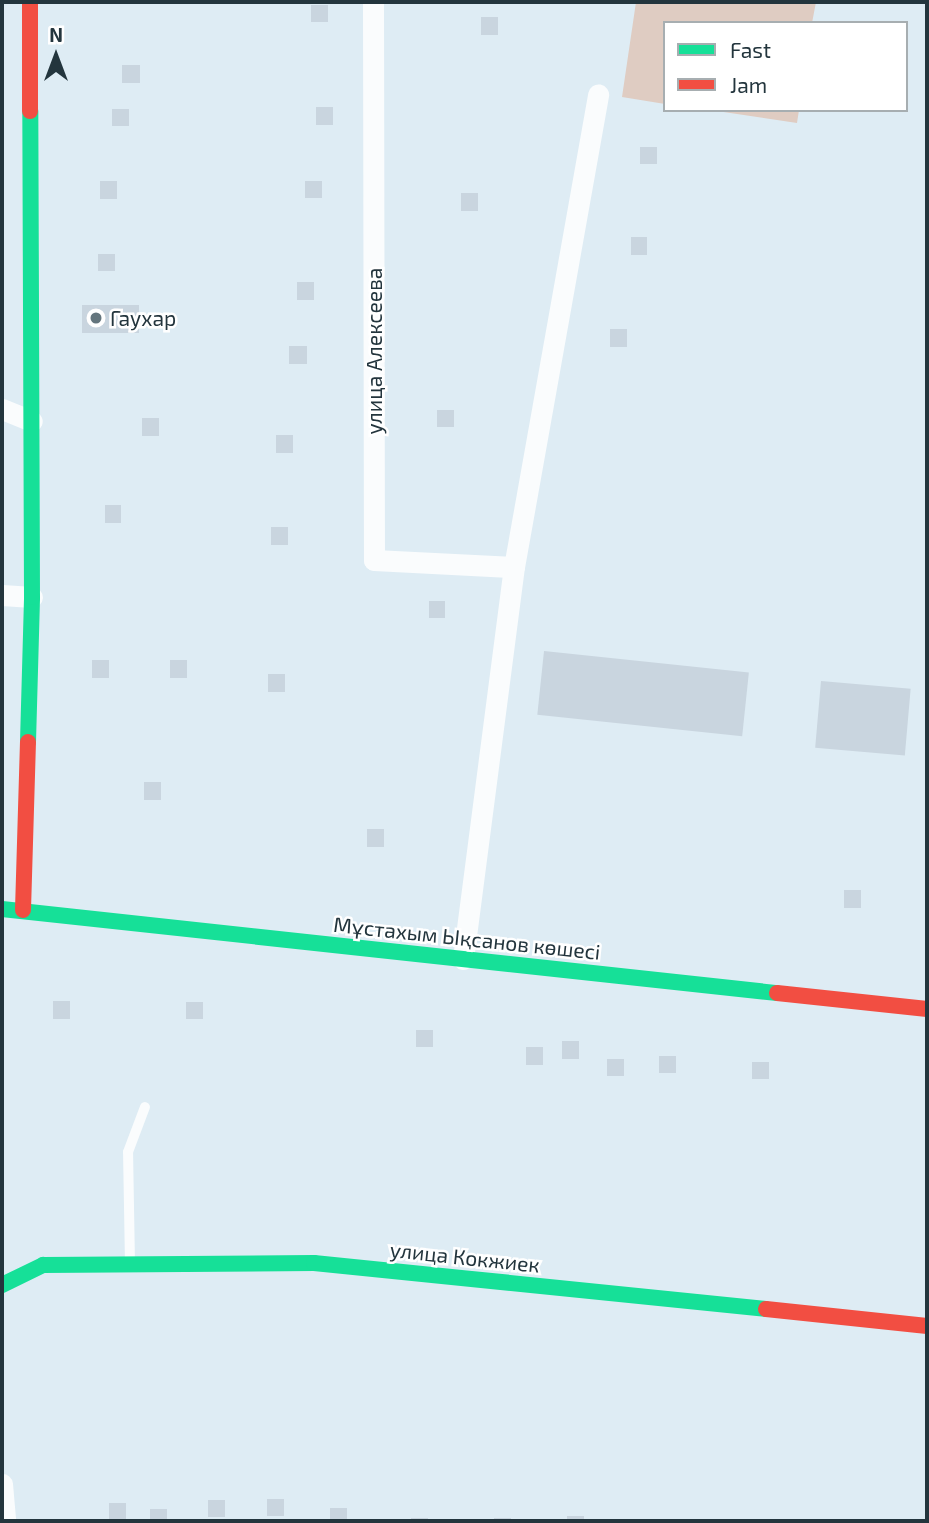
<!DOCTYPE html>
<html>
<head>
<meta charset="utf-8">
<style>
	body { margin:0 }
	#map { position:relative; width:929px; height:1523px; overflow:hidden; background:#deecf4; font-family:"Exo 2",sans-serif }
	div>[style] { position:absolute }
	.green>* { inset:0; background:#dfccc2 }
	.building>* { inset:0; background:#c9d5df; transform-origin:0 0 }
	.lane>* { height:10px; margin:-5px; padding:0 5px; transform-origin:5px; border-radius:5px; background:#fafcfd }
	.street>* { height:21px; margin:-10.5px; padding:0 10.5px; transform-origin:10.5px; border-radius:10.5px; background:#fafcfd }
	.fast>* { height:16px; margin:-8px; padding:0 8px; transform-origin:8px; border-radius:8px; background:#16e098 }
	.jam>* { height:16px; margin:-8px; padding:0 8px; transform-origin:8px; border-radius:8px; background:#f24e42 }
	.dots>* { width:19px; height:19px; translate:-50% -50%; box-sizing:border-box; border:4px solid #fff; border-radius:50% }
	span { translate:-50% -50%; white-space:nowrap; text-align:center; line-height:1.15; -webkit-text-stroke:5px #fff; paint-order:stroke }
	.poi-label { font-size:21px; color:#23353d }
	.left { translate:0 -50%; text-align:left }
	.street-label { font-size:21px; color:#23353d }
	.frame { position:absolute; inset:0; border:4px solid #23353d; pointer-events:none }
	.legend { position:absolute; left:663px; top:21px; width:245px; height:91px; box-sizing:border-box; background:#fff; border:2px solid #a7aeb1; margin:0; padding:9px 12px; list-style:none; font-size:21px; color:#23353d }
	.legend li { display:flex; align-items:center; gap:14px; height:35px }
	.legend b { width:35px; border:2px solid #a7aeb1 }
	.north { position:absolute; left:21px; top:21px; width:70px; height:70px; -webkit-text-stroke:5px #fff; paint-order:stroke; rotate:0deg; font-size:19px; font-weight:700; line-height:28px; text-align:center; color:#23353d }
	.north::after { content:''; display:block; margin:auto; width:24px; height:32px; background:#23353d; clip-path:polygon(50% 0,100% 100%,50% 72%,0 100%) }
</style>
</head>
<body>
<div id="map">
	<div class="green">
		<div style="clip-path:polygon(636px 2px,816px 2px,812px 23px,665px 23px,665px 104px,622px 97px)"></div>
		<div style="clip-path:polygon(710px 110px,799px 110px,797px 123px)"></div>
	</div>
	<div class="building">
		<div style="left:311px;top:5px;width:17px;height:17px"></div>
		<div style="left:481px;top:17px;width:17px;height:18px"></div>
		<div style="left:122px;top:65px;width:18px;height:18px"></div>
		<div style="left:316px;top:107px;width:17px;height:18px"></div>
		<div style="left:112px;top:109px;width:17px;height:17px"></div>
		<div style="left:640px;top:147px;width:17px;height:17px"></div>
		<div style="left:100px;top:181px;width:17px;height:18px"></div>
		<div style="left:305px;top:181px;width:17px;height:17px"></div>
		<div style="left:461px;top:193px;width:17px;height:18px"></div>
		<div style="left:631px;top:237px;width:16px;height:18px"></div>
		<div style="left:98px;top:254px;width:17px;height:17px"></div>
		<div style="left:297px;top:282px;width:17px;height:18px"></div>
		<div style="left:82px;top:305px;width:57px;height:28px"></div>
		<div style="left:610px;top:329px;width:17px;height:18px"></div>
		<div style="left:289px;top:346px;width:18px;height:18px"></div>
		<div style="left:437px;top:410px;width:17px;height:17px"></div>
		<div style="left:142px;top:418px;width:17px;height:18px"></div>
		<div style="left:276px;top:435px;width:17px;height:18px"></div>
		<div style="left:105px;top:505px;width:16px;height:18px"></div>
		<div style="left:271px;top:527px;width:17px;height:18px"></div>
		<div style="left:429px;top:601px;width:16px;height:17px"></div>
		<div style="left:544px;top:651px;width:206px;height:64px;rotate:6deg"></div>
		<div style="left:92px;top:660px;width:17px;height:18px"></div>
		<div style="left:170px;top:660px;width:17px;height:18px"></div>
		<div style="left:268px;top:674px;width:17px;height:18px"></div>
		<div style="left:821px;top:681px;width:90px;height:67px;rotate:5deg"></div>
		<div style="left:144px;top:782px;width:17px;height:18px"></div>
		<div style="left:367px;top:829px;width:17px;height:18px"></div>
		<div style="left:844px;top:890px;width:17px;height:18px"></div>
		<div style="left:53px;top:1001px;width:17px;height:18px"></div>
		<div style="left:186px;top:1002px;width:17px;height:17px"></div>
		<div style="left:416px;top:1030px;width:17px;height:17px"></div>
		<div style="left:562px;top:1041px;width:17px;height:18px"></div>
		<div style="left:526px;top:1047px;width:17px;height:18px"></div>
		<div style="left:659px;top:1056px;width:17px;height:17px"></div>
		<div style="left:607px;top:1059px;width:17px;height:17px"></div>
		<div style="left:752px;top:1062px;width:17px;height:17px"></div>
		<div style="left:267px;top:1499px;width:17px;height:17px"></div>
		<div style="left:208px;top:1500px;width:17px;height:17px"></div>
		<div style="left:109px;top:1503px;width:17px;height:18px"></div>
		<div style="left:330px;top:1508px;width:17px;height:13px"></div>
		<div style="left:150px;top:1509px;width:17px;height:12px"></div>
		<div style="left:567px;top:1516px;width:17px;height:5px"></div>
		<div style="left:411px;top:1518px;width:17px;height:3px"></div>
		<div style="left:494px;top:1518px;width:17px;height:3px"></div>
	</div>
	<div class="lane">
		<div style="left:130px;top:1264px;width:112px;rotate:-91deg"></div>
		<div style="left:128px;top:1152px;width:48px;rotate:-69.3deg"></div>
	</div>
	<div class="street">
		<div style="left:373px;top:2px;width:558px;rotate:89.9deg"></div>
		<div style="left:374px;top:560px;width:140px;rotate:2.9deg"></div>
		<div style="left:2px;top:409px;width:32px;rotate:22deg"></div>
		<div style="left:2px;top:595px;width:30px;rotate:4deg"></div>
		<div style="left:463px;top:959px;width:395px;rotate:-82.6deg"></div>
		<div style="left:514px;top:567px;width:480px;rotate:-79.9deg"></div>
		<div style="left:2px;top:1484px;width:37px;rotate:85deg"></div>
	</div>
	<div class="fast">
		<div style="left:28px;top:742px;width:145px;rotate:-88.4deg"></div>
		<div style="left:32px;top:597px;width:486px;rotate:-90.2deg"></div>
		<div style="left:2px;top:909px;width:780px;rotate:6.19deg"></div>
		<div style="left:2px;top:1285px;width:46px;rotate:-26deg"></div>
		<div style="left:43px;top:1265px;width:271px;rotate:-0.4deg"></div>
		<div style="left:314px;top:1263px;width:454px;rotate:5.8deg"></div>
	</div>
	<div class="jam">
		<div style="left:30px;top:2px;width:109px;rotate:90deg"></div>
		<div style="left:23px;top:910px;width:168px;rotate:-88.3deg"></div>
		<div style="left:777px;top:993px;width:151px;rotate:6.1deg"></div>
		<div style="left:766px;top:1309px;width:162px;rotate:6deg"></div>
	</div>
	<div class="dots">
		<div style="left:96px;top:318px;background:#64757d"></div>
	</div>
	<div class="poi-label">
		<span class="left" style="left:110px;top:318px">Гаухар</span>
	</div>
	<div class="street-label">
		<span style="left:374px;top:351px;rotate:-90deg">улица Алексеева</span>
		<span style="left:467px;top:938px;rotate:6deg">Мұстахым Ықсанов көшесі</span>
		<span style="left:465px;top:1257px;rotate:6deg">улица Кокжиек</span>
	</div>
	<div class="frame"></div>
	<ul class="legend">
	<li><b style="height:9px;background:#16e098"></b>Fast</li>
	<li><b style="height:9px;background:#f24e42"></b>Jam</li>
	</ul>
	<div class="north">N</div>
</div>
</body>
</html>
